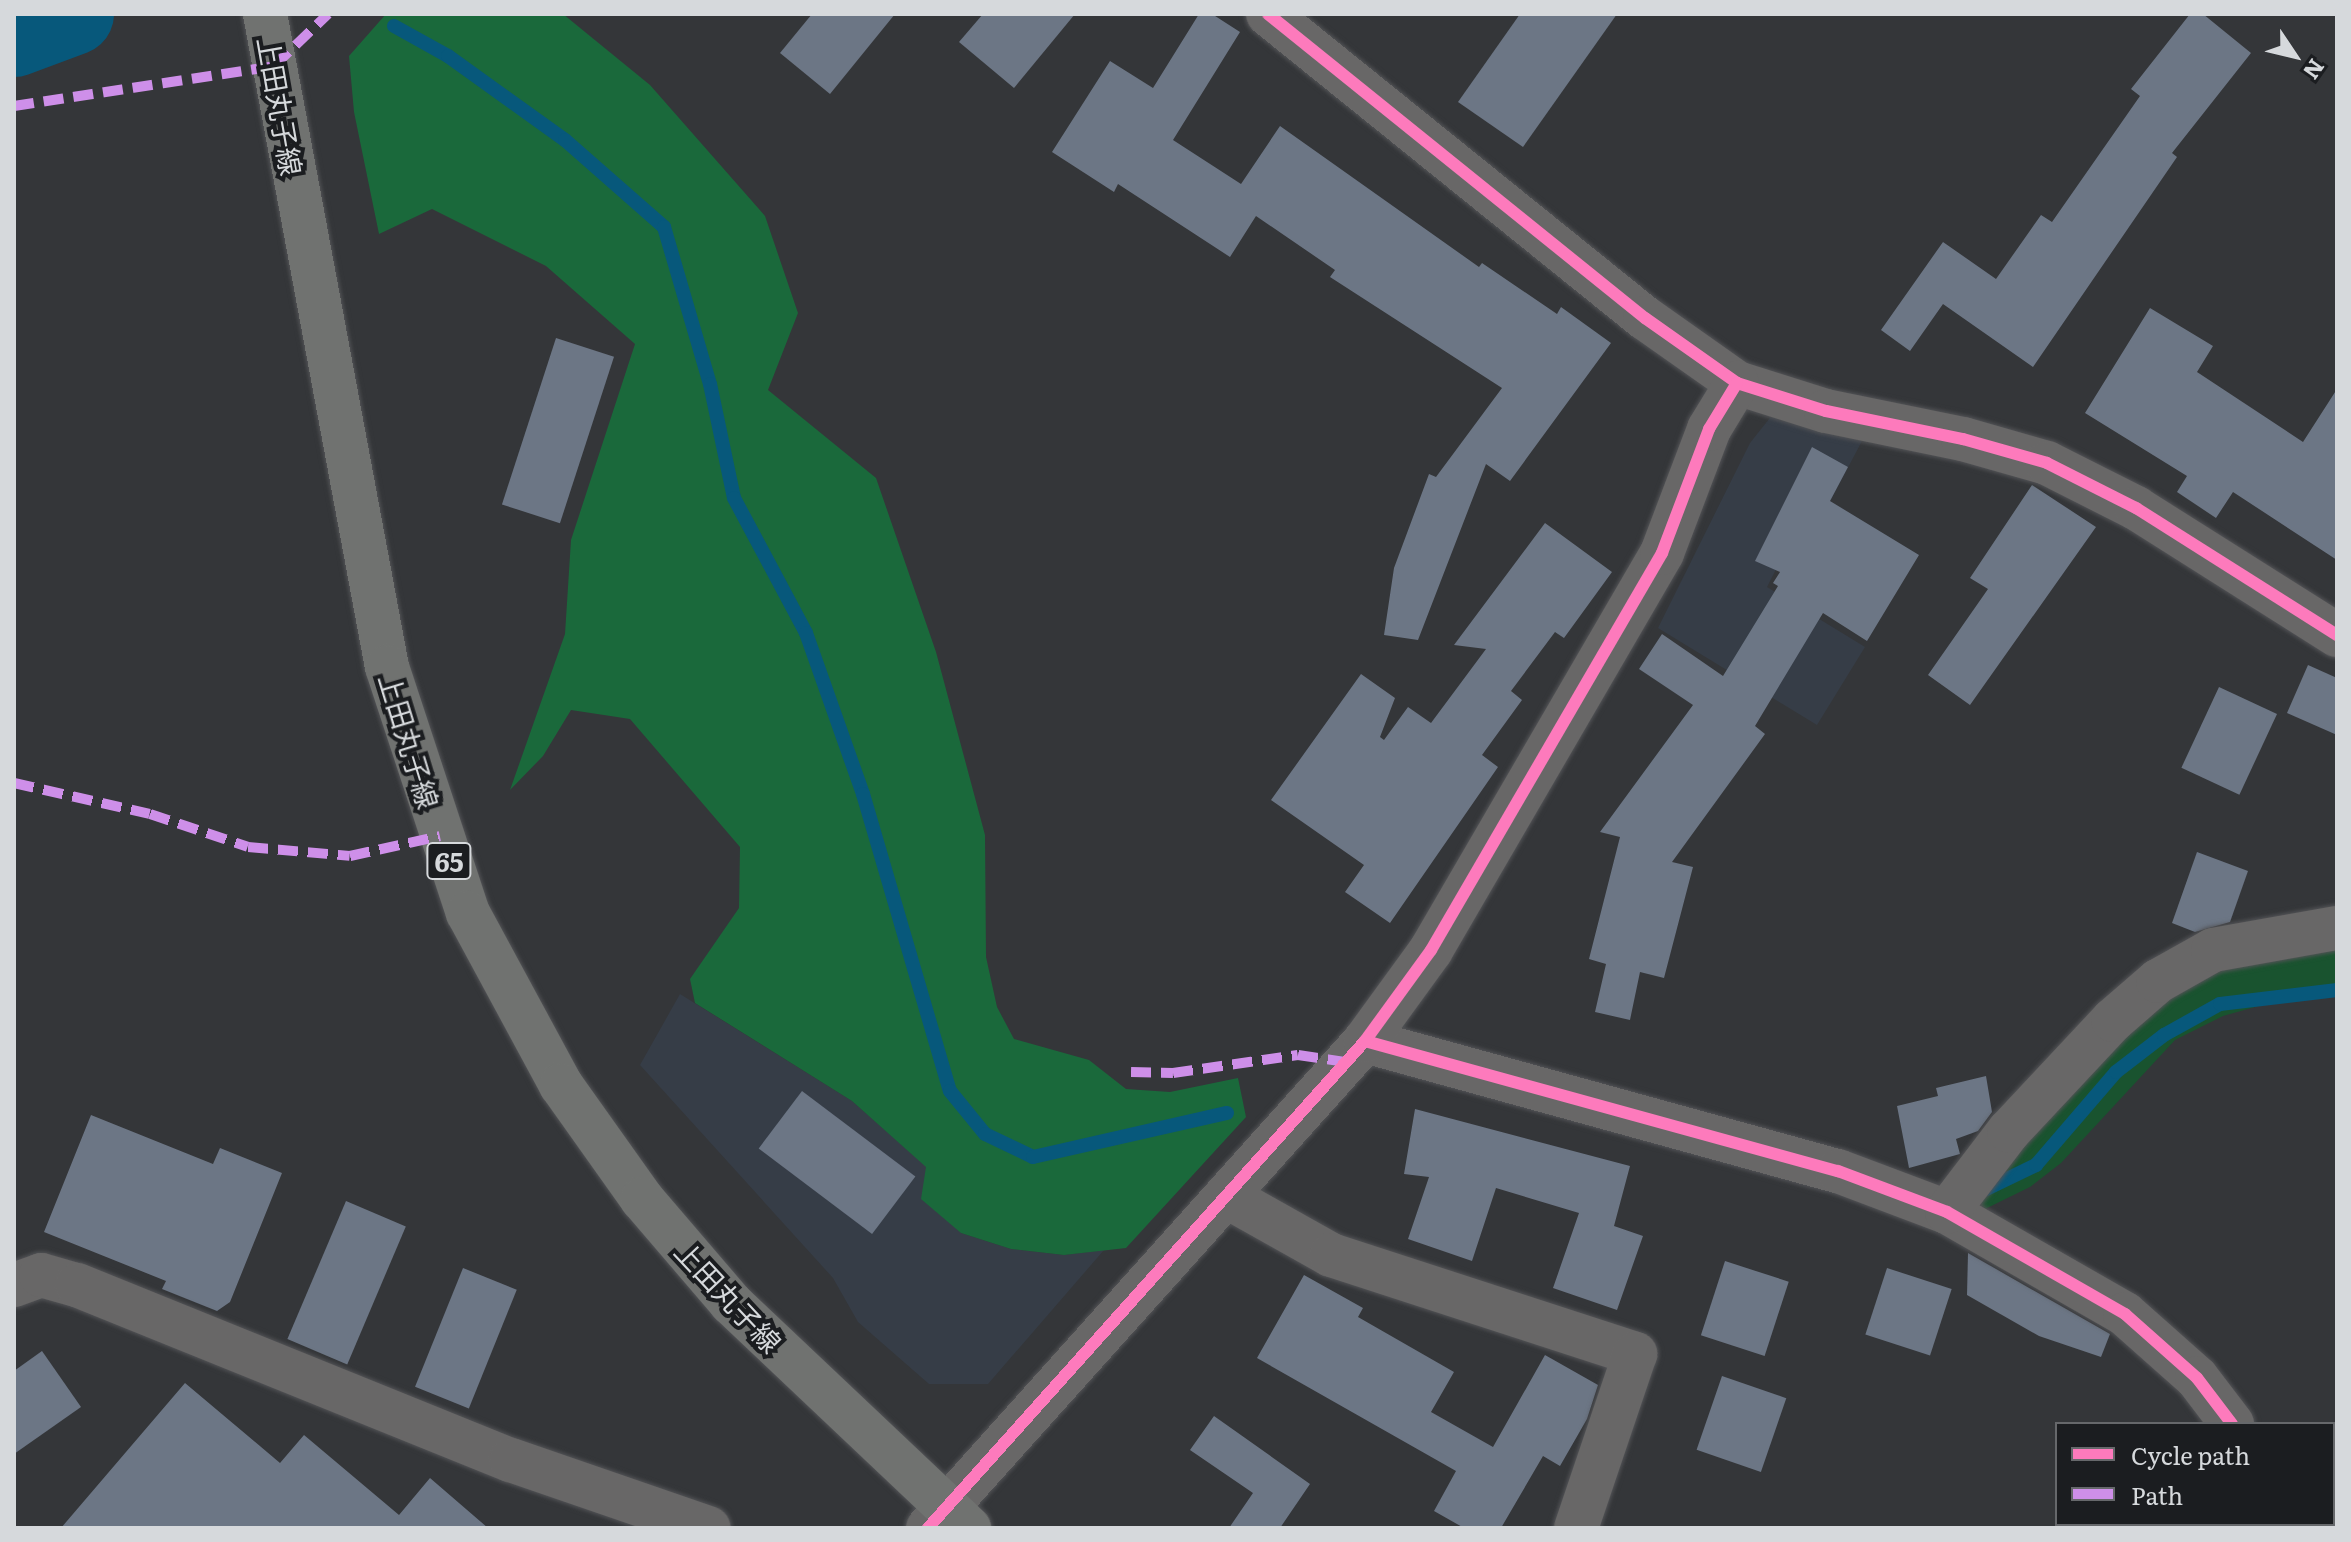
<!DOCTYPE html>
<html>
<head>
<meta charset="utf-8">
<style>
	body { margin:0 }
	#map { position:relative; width:2351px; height:1542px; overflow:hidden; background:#343639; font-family:Literata,"Noto Sans JP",serif }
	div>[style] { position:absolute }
	.built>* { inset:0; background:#363d47 }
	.green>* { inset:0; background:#19532f }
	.forest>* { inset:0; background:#1a693b }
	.stream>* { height:14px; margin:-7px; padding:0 7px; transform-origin:7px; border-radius:7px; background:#07587b }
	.river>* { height:82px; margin:-41px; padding:0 41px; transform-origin:41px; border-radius:41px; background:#07587b }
	.building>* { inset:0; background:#6c7685; transform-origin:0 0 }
	.roads { filter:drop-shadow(0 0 2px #525356) drop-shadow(0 0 2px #525356) }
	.minor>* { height:44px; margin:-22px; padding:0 22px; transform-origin:22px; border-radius:22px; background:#686767 }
	.major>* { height:44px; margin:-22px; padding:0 22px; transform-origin:22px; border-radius:22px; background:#707270 }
	.quiet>* { height:10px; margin-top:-5px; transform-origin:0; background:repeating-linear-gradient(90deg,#ce8fe9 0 20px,transparent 0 30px) }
	.cycleway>* { height:12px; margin:-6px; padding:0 6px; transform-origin:6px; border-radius:6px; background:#fd7abc }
	span { translate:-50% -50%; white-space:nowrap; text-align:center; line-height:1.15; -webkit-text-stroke:8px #1b1d20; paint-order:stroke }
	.shield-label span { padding:2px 6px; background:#1b1d20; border:2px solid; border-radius:6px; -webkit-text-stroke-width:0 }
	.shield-label { font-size:26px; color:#d6d9dc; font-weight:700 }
	.street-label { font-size:28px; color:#d6d9dc }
	.frame { position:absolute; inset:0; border:16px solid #d6d9dc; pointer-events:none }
	.legend { position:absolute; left:2055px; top:1422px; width:280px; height:104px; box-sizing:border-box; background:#1b1d20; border:2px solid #66686b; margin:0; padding:10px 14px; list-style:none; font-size:24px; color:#d6d9dc }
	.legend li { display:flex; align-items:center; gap:16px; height:40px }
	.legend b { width:40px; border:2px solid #66686b }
	.north { position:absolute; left:2255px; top:16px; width:80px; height:80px; -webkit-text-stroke:6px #1b1d20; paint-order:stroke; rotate:125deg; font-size:22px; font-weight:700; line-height:32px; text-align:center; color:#d6d9dc }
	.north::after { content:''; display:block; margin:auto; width:28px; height:36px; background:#d6d9dc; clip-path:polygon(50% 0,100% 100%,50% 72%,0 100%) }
</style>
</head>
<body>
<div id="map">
	<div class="built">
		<div style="clip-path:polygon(1773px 414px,1862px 441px,1816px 528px,1801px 520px,1767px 587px,1865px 647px,1817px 725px,1658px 628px,1750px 443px)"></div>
		<div style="clip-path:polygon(680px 994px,852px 1101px,927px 1167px,961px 1233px,1011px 1249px,1064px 1255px,1104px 1250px,988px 1384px,929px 1384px,858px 1322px,833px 1278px,640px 1065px)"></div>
	</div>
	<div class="green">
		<div style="clip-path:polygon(2337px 944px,2337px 995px,2287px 998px,2223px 1016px,2175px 1040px,2061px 1163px,2030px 1187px,1983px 1210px,1970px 1201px,2015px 1139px,2201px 969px)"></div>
	</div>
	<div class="forest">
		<div style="clip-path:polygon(386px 14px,563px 14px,650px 85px,765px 216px,798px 313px,768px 390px,876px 478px,936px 652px,985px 835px,986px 957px,997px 1007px,1014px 1039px,1089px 1060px,1126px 1089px,1170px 1092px,1238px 1078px,1246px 1117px,1126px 1248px,1064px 1255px,1011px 1249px,961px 1233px,921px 1199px,926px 1167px,852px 1101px,695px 1003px,690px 979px,739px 908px,740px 847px,630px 719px,571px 710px,543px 756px,510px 790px,565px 634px,571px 540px,635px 344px,546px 266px,432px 209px,379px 234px,354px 112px,349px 56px)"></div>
	</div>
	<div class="stream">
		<div style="left:394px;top:26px;width:62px;rotate:29.1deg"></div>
		<div style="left:448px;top:56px;width:144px;rotate:35.7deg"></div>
		<div style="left:565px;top:140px;width:132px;rotate:41.3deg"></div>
		<div style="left:664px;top:227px;width:164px;rotate:73.7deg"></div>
		<div style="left:710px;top:384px;width:116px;rotate:78.1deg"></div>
		<div style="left:734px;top:498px;width:153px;rotate:61.9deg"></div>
		<div style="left:806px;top:633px;width:171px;rotate:70.5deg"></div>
		<div style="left:863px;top:794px;width:309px;rotate:73.7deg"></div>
		<div style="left:950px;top:1091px;width:55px;rotate:50.9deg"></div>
		<div style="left:985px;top:1134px;width:53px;rotate:25.6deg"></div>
		<div style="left:1033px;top:1157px;width:199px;rotate:-12.8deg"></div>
		<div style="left:1976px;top:1194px;width:67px;rotate:-25.8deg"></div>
		<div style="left:2036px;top:1165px;width:123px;rotate:-49.3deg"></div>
		<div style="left:2116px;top:1072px;width:61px;rotate:-37.6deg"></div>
		<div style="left:2164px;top:1035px;width:64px;rotate:-29deg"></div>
		<div style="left:2220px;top:1004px;width:118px;rotate:-6.8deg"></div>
	</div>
	<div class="river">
		<div style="left:14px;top:36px;width:63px;rotate:-20.4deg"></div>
	</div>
	<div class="building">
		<div style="clip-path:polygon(812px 14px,895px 14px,830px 94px,780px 53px)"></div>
		<div style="clip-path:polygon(983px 14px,1075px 14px,1014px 88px,959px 42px)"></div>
		<div style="clip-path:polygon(1199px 14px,1212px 14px,1240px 32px,1173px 140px,1241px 184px,1280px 126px,1479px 267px,1482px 263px,1557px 314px,1561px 307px,1611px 343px,1510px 481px,1486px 464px,1418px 640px,1384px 635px,1394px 568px,1429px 474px,1436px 477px,1502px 388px,1330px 277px,1335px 270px,1256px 216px,1230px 257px,1118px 184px,1114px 192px,1052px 152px,1110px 61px,1153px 88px)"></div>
		<div style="clip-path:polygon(1520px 14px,1617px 14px,1523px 147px,1458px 102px)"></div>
		<div style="clip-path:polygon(2190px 14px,2203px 14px,2251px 53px,2172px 153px,2177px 157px,2033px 367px,1943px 304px,1910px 351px,1881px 330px,1943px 242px,1996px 279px,2041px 215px,2052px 222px,2140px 96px,2131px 89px)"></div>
		<div style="clip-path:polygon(2150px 308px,2213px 346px,2197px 372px,2303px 442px,2337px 389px,2337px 560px,2233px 492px,2216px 518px,2177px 492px,2187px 476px,2085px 413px)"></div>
		<div style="left:556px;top:338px;width:61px;height:175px;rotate:18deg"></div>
		<div style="clip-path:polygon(1812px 447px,1848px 467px,1830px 501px,1919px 555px,1867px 641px,1823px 613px,1755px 726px,1765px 734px,1672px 862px,1693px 867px,1664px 978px,1640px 972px,1630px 1020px,1595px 1012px,1606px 964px,1589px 959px,1620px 837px,1600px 832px,1693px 705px,1639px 669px,1662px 634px,1723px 676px,1778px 586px,1773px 583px,1780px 572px,1755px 561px)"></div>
		<div style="clip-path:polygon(2032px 485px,2096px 527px,1970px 705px,1928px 675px,1988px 589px,1970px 578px)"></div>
		<div style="clip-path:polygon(1545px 523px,1612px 572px,1564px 638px,1555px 632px,1511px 691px,1522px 700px,1482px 755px,1498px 767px,1390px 923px,1345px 892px,1364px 865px,1271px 800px,1361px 674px,1395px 698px,1380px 737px,1384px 740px,1408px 707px,1431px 723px,1486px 649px,1454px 645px)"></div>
		<div style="clip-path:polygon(2308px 665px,2337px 678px,2337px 735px,2287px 713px)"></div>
		<div style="left:2219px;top:687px;width:64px;height:89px;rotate:25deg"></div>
		<div style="clip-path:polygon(2197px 852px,2248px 871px,2230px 922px,2195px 932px,2172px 923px)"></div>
		<div style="clip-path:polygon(1986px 1076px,1992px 1112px,1978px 1131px,1956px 1139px,1960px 1154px,1909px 1168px,1897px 1106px,1938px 1096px,1936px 1088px)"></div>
		<div style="left:802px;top:1091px;width:142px;height:72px;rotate:37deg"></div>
		<div style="clip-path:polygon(1415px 1109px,1630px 1166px,1614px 1226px,1643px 1236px,1617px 1310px,1553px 1288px,1579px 1213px,1496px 1188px,1472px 1261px,1408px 1239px,1429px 1177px,1404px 1174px)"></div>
		<div style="clip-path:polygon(91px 1115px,213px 1164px,220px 1148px,282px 1173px,230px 1302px,217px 1311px,162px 1289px,166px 1281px,44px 1232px)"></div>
		<div style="left:346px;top:1201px;width:65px;height:150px;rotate:23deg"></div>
		<div style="clip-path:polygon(1968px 1253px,2110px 1334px,2101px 1357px,2039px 1336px,1967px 1295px)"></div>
		<div style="left:1725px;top:1261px;width:67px;height:78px;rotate:18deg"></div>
		<div style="left:463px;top:1268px;width:58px;height:128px;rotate:22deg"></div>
		<div style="left:1887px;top:1268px;width:68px;height:70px;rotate:18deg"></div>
		<div style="clip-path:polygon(1304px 1275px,1363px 1308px,1358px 1317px,1454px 1372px,1431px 1412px,1493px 1447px,1545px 1355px,1598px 1385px,1587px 1419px,1560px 1466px,1543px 1456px,1501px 1528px,1464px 1528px,1434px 1511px,1456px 1471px,1257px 1358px)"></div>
		<div style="clip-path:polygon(42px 1351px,81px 1407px,14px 1454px,14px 1371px)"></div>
		<div style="left:1722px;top:1376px;width:68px;height:78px;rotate:19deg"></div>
		<div style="clip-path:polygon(185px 1383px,280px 1463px,304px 1435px,399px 1515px,430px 1478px,488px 1528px,61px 1528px)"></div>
		<div style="clip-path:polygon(1214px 1416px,1310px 1484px,1280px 1528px,1229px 1528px,1253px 1493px,1190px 1450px)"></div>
	</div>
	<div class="roads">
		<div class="minor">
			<div style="left:1268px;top:14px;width:484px;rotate:38.9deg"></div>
			<div style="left:1645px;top:318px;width:113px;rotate:35.2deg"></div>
			<div style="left:1737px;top:383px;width:93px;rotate:17.5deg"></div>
			<div style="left:1826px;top:411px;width:140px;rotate:11.6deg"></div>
			<div style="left:1963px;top:439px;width:87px;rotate:15.9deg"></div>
			<div style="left:2047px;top:463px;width:100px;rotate:26.8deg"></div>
			<div style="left:2136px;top:508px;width:238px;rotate:32.3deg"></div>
			<div style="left:1365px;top:1041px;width:491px;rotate:15.4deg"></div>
			<div style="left:1838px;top:1171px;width:116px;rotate:20.6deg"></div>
			<div style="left:1947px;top:1212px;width:205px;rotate:29.8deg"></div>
			<div style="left:2125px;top:1314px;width:96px;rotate:41.6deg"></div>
			<div style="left:2197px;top:1378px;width:58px;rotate:52.7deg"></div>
			<div style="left:1226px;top:1196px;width:120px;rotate:29.3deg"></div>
			<div style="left:1331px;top:1255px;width:320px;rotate:18deg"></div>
			<div style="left:1635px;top:1354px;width:184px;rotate:108.7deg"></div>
			<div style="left:1947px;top:1212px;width:102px;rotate:-52.6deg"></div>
			<div style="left:2009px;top:1131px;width:152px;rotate:-46.9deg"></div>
			<div style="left:2113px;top:1020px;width:60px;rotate:-40.9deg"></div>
			<div style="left:2158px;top:981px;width:63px;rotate:-29.4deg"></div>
			<div style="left:2213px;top:950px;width:126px;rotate:-10.1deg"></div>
			<div style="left:14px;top:1285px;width:29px;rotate:-20deg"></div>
			<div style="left:41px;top:1275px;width:37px;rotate:16deg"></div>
			<div style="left:77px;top:1285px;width:468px;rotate:22deg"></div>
			<div style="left:511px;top:1460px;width:209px;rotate:19deg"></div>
			<div style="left:2308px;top:1524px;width:5px;rotate:53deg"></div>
			<div style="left:928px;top:1528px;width:654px;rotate:-48.1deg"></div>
			<div style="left:1365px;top:1041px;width:112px;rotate:-54deg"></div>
			<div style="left:1431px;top:950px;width:459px;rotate:-59.8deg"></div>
			<div style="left:1662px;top:553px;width:133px;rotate:-69.2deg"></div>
			<div style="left:1709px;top:429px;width:54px;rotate:-58.7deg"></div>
		</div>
		<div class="major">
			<div style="left:265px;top:14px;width:664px;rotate:79.42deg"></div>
			<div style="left:387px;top:667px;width:259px;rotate:71.8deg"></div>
			<div style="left:468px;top:913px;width:196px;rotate:61.6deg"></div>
			<div style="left:561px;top:1085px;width:140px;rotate:54.6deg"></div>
			<div style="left:642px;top:1199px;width:137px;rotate:49.4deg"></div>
			<div style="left:731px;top:1303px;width:328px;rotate:43.4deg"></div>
		</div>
	</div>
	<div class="quiet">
		<div style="left:14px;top:106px;width:263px;rotate:-8.7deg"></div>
		<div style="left:274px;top:66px;width:75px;rotate:-43.9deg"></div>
		<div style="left:14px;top:783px;width:139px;rotate:12.8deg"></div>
		<div style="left:150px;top:814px;width:103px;rotate:18.6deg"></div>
		<div style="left:248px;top:847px;width:102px;rotate:5deg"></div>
		<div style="left:350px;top:856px;width:92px;rotate:-12.5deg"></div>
		<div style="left:1131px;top:1072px;width:42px;rotate:1.4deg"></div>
		<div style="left:1173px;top:1073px;width:126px;rotate:-8.2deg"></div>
		<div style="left:1298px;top:1055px;width:49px;rotate:8.3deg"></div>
	</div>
	<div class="cycleway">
		<div style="left:1268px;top:14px;width:484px;rotate:38.9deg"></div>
		<div style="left:1645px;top:318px;width:113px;rotate:35.2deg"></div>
		<div style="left:1737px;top:383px;width:93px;rotate:17.5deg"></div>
		<div style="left:1826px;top:411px;width:140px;rotate:11.6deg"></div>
		<div style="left:1963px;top:439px;width:87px;rotate:15.9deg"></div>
		<div style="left:2047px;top:463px;width:100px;rotate:26.8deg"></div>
		<div style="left:2136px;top:508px;width:238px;rotate:32.3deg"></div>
		<div style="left:1365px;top:1041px;width:491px;rotate:15.4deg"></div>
		<div style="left:1838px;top:1171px;width:116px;rotate:20.6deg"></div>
		<div style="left:1947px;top:1212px;width:205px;rotate:29.8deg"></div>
		<div style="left:2125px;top:1314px;width:96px;rotate:41.6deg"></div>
		<div style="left:2197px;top:1378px;width:58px;rotate:52.7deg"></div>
		<div style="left:928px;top:1528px;width:654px;rotate:-48.1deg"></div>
		<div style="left:1365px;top:1041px;width:112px;rotate:-54deg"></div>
		<div style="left:1431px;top:950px;width:459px;rotate:-59.8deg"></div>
		<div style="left:1662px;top:553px;width:133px;rotate:-69.2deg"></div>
		<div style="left:1709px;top:429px;width:54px;rotate:-58.7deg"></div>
	</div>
	<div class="shield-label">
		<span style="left:449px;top:861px">65</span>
	</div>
	<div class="street-label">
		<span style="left:281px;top:106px;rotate:80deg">上田丸子線</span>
		<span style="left:410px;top:741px;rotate:73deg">上田丸子線</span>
		<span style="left:729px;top:1296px;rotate:47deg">上田丸子線</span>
	</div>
	<div class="frame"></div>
	<ul class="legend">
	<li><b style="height:10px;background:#fd7abc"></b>Cycle path</li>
	<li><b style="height:10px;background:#ce8fe9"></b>Path</li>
	</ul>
	<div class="north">N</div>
</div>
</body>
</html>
